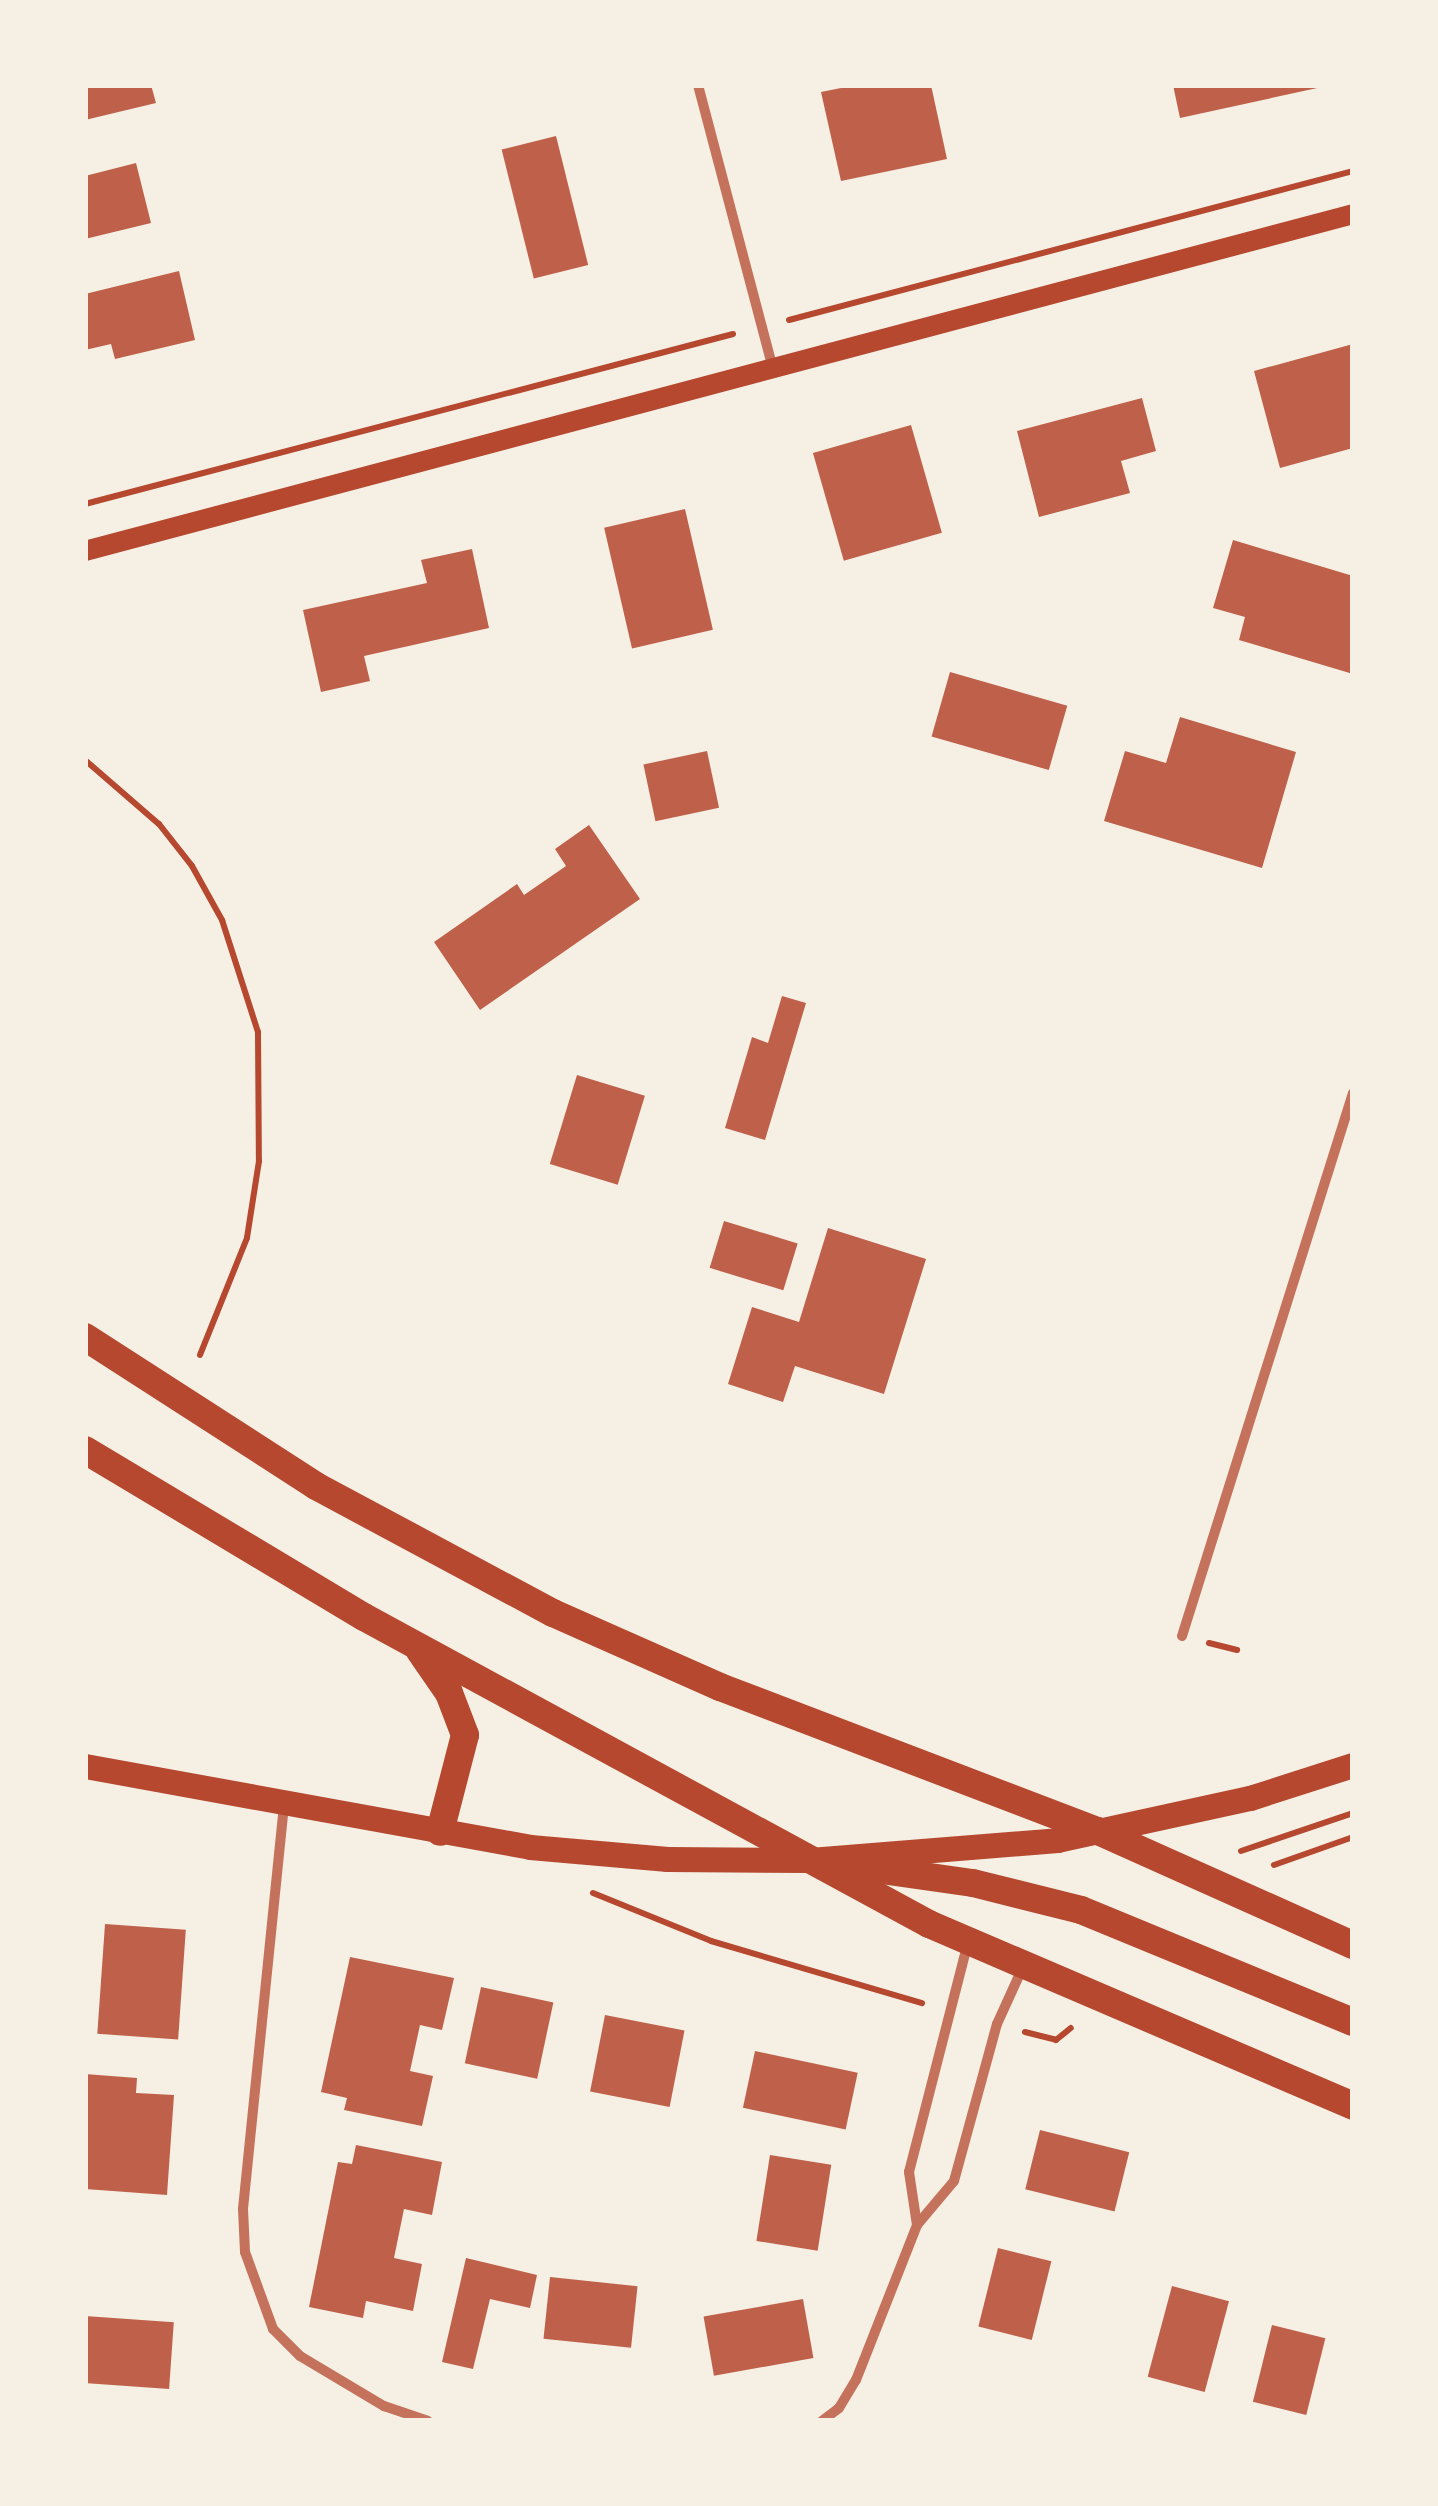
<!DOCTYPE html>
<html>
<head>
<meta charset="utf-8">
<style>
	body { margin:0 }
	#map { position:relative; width:1438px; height:2506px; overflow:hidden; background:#f6efe4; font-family:"Golos Text",sans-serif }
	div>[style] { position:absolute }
	.building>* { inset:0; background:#bf614a; transform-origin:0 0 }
	.path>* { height:6px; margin:-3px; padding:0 3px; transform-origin:3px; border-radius:3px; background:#b5482f }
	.minor>* { height:10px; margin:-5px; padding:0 5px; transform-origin:5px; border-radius:5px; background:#c5725c }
	.secondary>* { height:20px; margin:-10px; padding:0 10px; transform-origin:10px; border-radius:10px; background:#b5482f }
	.primary>* { height:25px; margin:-12.5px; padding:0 12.5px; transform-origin:12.5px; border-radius:12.5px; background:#b5482f }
	.trunk>* { height:28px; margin:-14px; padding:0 14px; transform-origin:14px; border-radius:14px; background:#b5482f }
	span { translate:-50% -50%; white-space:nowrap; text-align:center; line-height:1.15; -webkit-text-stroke:8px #f6efe4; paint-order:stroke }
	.frame { position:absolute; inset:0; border:88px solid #f6efe4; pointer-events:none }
</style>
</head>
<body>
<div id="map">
	<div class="building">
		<div style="clip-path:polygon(85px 85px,151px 85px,156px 103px,85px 120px)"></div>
		<div style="clip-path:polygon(856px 85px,931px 85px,947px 159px,841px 181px,821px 92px)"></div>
		<div style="clip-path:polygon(1173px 85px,1322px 85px,1322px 87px,1180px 118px)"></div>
		<div style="left:556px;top:136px;width:133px;height:56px;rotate:76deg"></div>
		<div style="clip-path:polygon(136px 163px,151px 223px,85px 239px,85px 176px)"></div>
		<div style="clip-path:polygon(179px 271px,195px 340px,115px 359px,111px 344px,85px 350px,85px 294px)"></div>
		<div style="clip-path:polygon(1353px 344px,1353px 448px,1280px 468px,1254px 371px)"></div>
		<div style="clip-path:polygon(1142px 398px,1156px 451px,1121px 461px,1130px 493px,1039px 517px,1017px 431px)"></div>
		<div style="left:911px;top:425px;width:112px;height:102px;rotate:74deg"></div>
		<div style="left:685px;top:509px;width:124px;height:83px;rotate:77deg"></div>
		<div style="clip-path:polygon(1233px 540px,1353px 576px,1353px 674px,1239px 640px,1245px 617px,1213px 608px)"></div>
		<div style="clip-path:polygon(472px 549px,489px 628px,364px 656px,370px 681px,321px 692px,303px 610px,427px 583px,421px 560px)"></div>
		<div style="left:950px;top:672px;width:122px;height:67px;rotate:16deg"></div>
		<div style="clip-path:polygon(1180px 717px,1296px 752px,1262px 868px,1104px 821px,1125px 751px,1166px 763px)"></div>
		<div style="left:707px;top:751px;width:58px;height:65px;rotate:78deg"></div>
		<div style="clip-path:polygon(589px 825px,640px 899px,480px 1010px,434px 942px,517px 884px,524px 895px,566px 866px,555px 849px)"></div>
		<div style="clip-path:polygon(782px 996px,806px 1003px,765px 1140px,725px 1128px,752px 1037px,768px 1043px)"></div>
		<div style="left:577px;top:1075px;width:71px;height:93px;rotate:17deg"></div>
		<div style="left:724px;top:1221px;width:77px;height:49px;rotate:17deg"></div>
		<div style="clip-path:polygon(828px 1228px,926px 1259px,884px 1394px,795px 1366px,783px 1402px,728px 1384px,752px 1307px,799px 1322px)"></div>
		<div style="left:105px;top:1924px;width:81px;height:110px;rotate:4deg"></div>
		<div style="clip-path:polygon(350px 1957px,454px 1978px,442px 2030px,420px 2025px,410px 2071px,433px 2076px,422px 2126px,344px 2110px,347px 2098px,321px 2092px)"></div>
		<div style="left:481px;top:1987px;width:74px;height:78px;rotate:12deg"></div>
		<div style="left:605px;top:2015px;width:81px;height:78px;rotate:11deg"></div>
		<div style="left:755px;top:2051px;width:105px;height:58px;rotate:12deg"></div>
		<div style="clip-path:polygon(85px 2074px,137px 2078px,136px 2093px,174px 2095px,167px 2195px,85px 2189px)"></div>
		<div style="left:1040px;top:2130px;width:92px;height:61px;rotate:14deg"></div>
		<div style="clip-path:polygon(356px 2145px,442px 2162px,432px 2215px,404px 2209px,394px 2258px,422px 2264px,413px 2311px,366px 2301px,363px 2318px,309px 2307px,338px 2162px,352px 2164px)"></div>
		<div style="left:770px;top:2155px;width:62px;height:87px;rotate:9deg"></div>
		<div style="left:998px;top:2248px;width:55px;height:81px;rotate:14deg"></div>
		<div style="clip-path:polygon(466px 2258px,537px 2275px,530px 2308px,490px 2299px,473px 2369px,442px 2362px)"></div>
		<div style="left:550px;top:2277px;width:88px;height:62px;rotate:6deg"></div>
		<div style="left:1172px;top:2286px;width:59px;height:94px;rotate:15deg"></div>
		<div style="left:803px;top:2299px;width:60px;height:101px;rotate:80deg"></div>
		<div style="left:85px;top:2316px;width:89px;height:67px;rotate:4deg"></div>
		<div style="left:1272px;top:2325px;width:55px;height:79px;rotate:14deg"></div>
	</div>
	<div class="path">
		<div style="left:789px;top:320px;width:583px;rotate:-14.8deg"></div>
		<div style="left:85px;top:504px;width:670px;rotate:-14.7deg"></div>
		<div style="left:85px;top:760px;width:98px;rotate:40.9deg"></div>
		<div style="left:159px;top:824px;width:53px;rotate:51.8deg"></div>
		<div style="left:192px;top:866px;width:62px;rotate:60.9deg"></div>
		<div style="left:222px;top:920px;width:118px;rotate:72.2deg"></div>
		<div style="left:258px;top:1032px;width:129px;rotate:89.6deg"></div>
		<div style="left:259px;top:1161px;width:78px;rotate:98.9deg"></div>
		<div style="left:247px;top:1238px;width:126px;rotate:111.9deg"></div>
		<div style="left:1209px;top:1643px;width:29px;rotate:14deg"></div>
		<div style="left:1241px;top:1851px;width:118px;rotate:-18.7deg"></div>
		<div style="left:1274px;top:1865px;width:84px;rotate:-19.5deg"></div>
		<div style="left:593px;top:1893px;width:127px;rotate:22.1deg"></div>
		<div style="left:711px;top:1941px;width:220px;rotate:16.4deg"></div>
		<div style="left:1025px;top:2032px;width:32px;rotate:14deg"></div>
		<div style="left:1056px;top:2040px;width:19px;rotate:-39deg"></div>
	</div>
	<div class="minor">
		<div style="left:698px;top:85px;width:291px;rotate:75.2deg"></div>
		<div style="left:1182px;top:1636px;width:569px;rotate:-72.52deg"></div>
		<div style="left:284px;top:1805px;width:406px;rotate:95.8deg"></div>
		<div style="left:243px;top:2209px;width:43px;rotate:87.3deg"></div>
		<div style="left:245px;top:2252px;width:82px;rotate:70deg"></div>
		<div style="left:273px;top:2329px;width:38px;rotate:45deg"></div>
		<div style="left:300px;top:2356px;width:98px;rotate:30.8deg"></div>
		<div style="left:384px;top:2406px;width:46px;rotate:18.8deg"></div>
		<div style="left:917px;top:2225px;width:57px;rotate:-49.9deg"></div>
		<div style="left:954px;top:2181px;width:163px;rotate:-74.7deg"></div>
		<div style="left:997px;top:2024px;width:63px;rotate:-65.5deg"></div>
		<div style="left:822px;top:2421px;width:21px;rotate:-37deg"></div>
		<div style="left:839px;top:2408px;width:33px;rotate:-59deg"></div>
		<div style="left:856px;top:2380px;width:167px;rotate:-68.5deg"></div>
		<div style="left:917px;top:2225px;width:54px;rotate:-98.6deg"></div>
		<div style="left:909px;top:2172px;width:236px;rotate:-75.6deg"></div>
	</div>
	<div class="secondary">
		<div style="left:85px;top:551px;width:1312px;rotate:-14.88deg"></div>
	</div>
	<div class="primary">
		<div style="left:85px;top:1766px;width:452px;rotate:10.3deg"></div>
		<div style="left:530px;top:1847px;width:138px;rotate:5deg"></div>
		<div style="left:667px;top:1859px;width:143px;rotate:0.4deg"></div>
		<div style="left:810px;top:1860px;width:248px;rotate:-4.6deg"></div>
		<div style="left:1057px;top:1840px;width:198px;rotate:-12.3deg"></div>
		<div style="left:1250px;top:1798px;width:108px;rotate:-17.8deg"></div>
	</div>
	<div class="trunk">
		<div style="left:85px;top:1337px;width:275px;rotate:32.8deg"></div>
		<div style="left:316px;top:1486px;width:269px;rotate:28.2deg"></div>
		<div style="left:553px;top:1613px;width:183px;rotate:23.9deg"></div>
		<div style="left:720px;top:1687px;width:404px;rotate:20.9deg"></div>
		<div style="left:1098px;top:1831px;width:279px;rotate:24.1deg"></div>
		<div style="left:85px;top:1450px;width:325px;rotate:30.9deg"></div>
		<div style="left:364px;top:1617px;width:643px;rotate:28.52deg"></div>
		<div style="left:929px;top:1924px;width:461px;rotate:23.2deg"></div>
		<div style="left:420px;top:1651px;width:51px;rotate:55.4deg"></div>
		<div style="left:449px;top:1693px;width:45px;rotate:69.1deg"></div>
		<div style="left:465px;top:1735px;width:100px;rotate:104.5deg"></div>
		<div style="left:832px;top:1863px;width:142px;rotate:8.1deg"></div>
		<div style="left:973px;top:1883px;width:111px;rotate:14deg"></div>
		<div style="left:1081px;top:1910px;width:294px;rotate:22.4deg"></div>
	</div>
	<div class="frame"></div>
</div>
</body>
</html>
